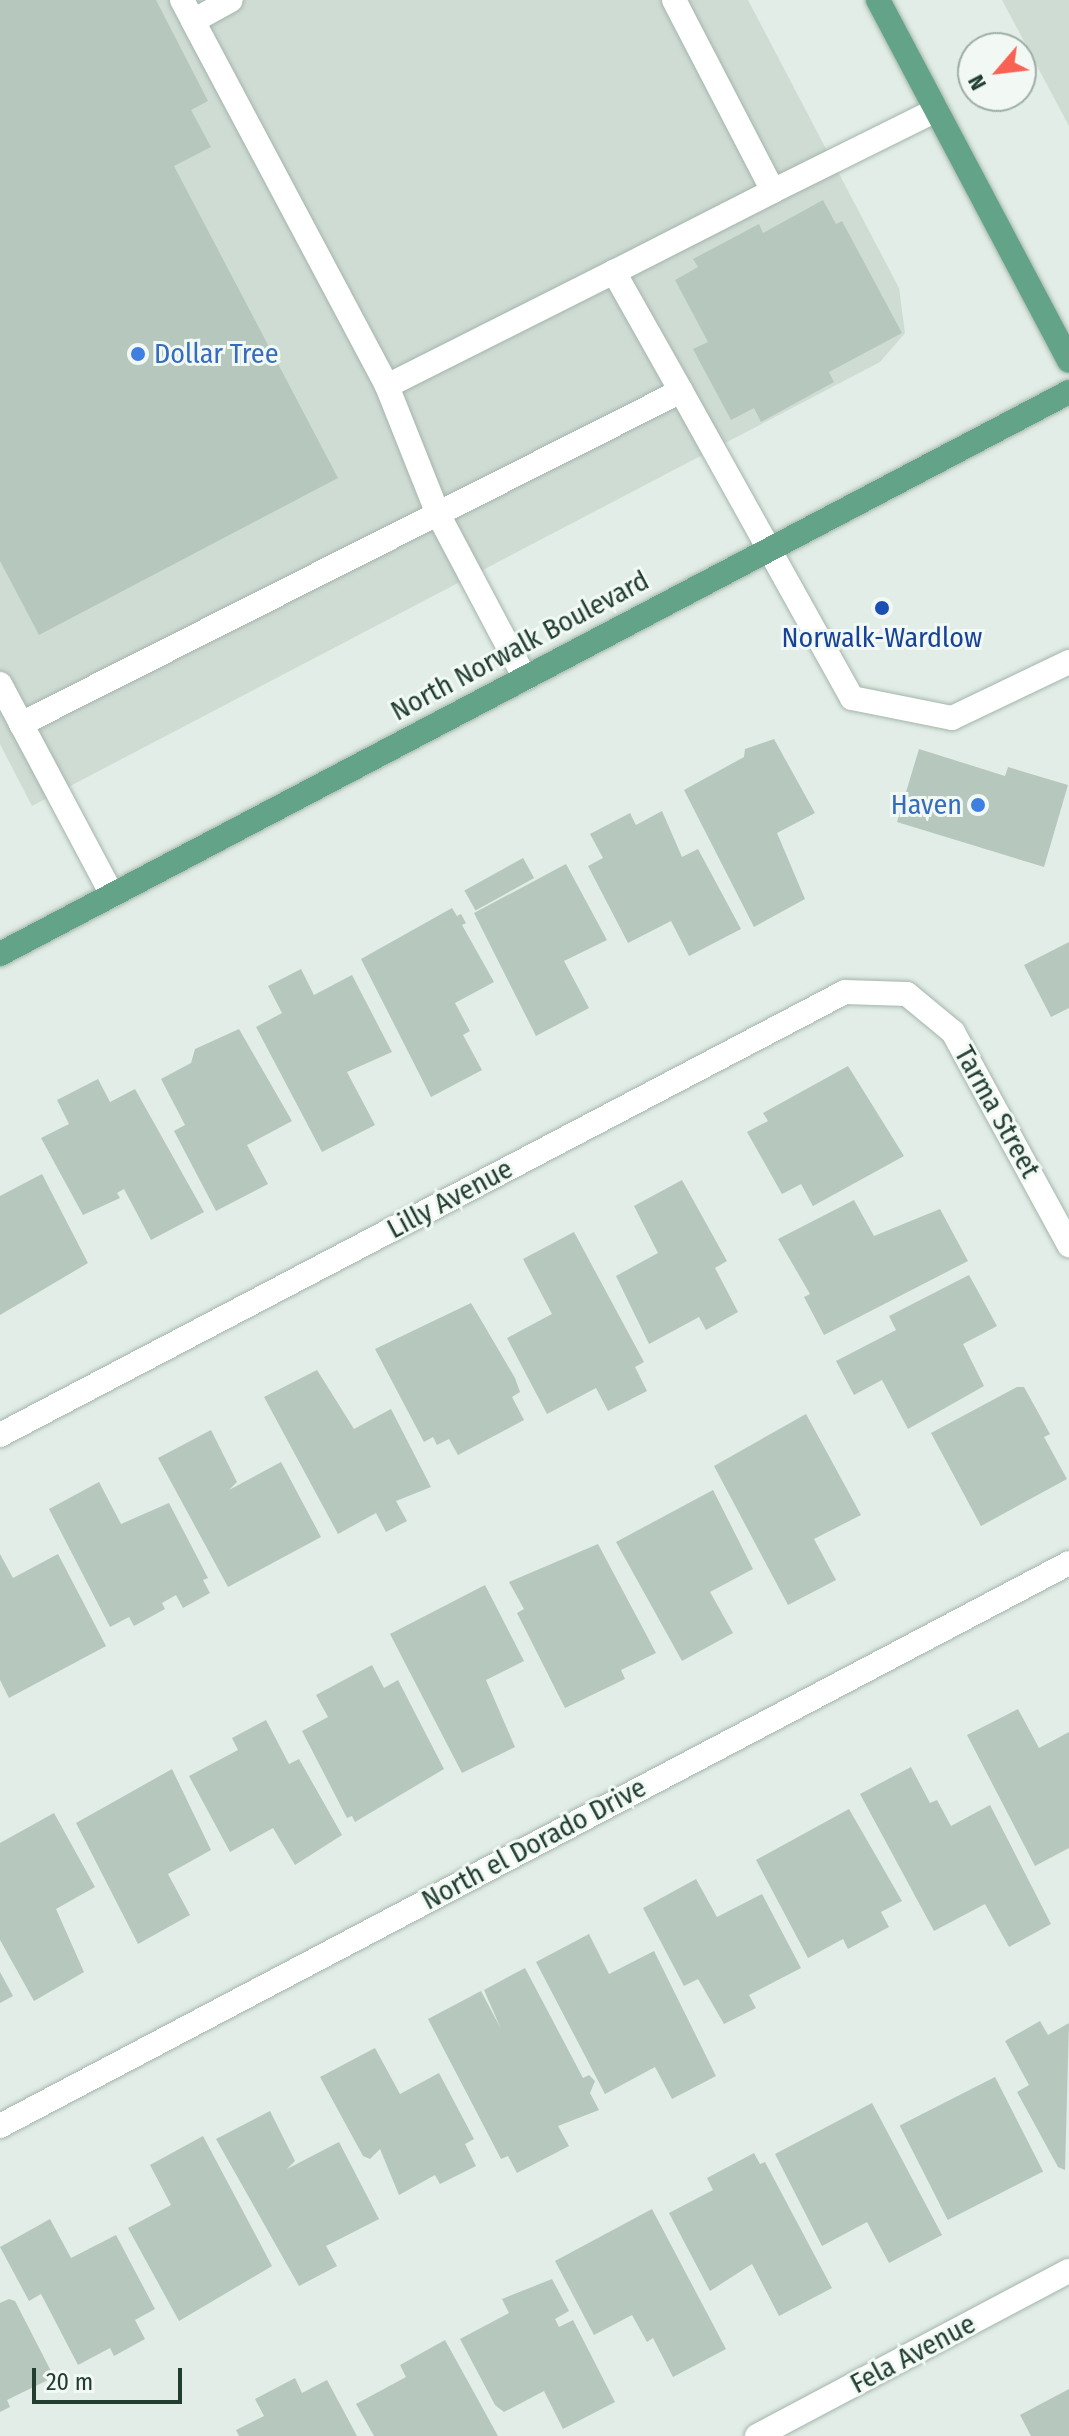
<!DOCTYPE html>
<html>
<head>
<meta charset="utf-8">
<style>
	body { margin:0 }
	#map { position:relative; width:1069px; height:2436px; overflow:hidden; background:#e1ede6; font-family:"Fira Sans Condensed",sans-serif }
	div>[style] { position:absolute }
	.built>* { inset:0; background:#cfdcd4 }
	.building>* { inset:0; background:#b6c7be; transform-origin:0 0 }
	.roads { filter:drop-shadow(0 0 2px #a4b5ac) drop-shadow(0 0 2px #a4b5ac) }
	.minor>* { height:24px; margin:-12px; padding:0 12px; transform-origin:12px; border-radius:12px; background:#fff }
	.major>* { height:24px; margin:-12px; padding:0 12px; transform-origin:12px; border-radius:12px; background:#63a489 }
	.dots>* { width:22px; height:22px; translate:-50% -50%; box-sizing:border-box; border:4px solid #f2f9f4; border-radius:50% }
	span { translate:-50% -50%; white-space:nowrap; text-align:center; line-height:1.15; -webkit-text-stroke:6px #f2f9f4; paint-order:stroke }
	.shop-label { font-size:28px; color:#366cbe }
	.left { translate:0 -50%; text-align:left }
	.right { translate:-100% -50%; text-align:right }
	.transit-label { font-size:28px; color:#164399 }
	.street-label { font-size:28px; color:#213e31 }
	.north { position:absolute; left:957px; top:32px; width:80px; height:80px; box-sizing:border-box; background:#f2f9f4; border:2px solid #9eaea6; border-radius:50%; rotate:242deg; font-size:22px; font-weight:700; line-height:32px; text-align:center; color:#213e31 }
	.north::after { content:''; display:block; margin:auto; width:28px; height:36px; background:#f96153; clip-path:polygon(50% 0,100% 100%,50% 72%,0 100%) }
	.scale { position:absolute; left:32px; top:2368px; width:150px; height:36px; box-sizing:border-box; border:4px solid #213e31; border-top:0; padding-left:10px; font-size:24px; line-height:28px; white-space:nowrap; color:#213e31; -webkit-text-stroke:6px #f2f9f4; paint-order:stroke }
</style>
</head>
<body>
<div id="map">
	<div class="built">
		<div style="clip-path:polygon(0 0,748px 0,899px 288px,905px 333px,880px 362px,32px 806px,0 744px)"></div>
		<div style="clip-path:polygon(1002px 0,1069px 0,1069px 126px)"></div>
	</div>
	<div class="building">
		<div style="clip-path:polygon(0 0,156px 0,208px 101px,191px 110px,211px 147px,174px 166px,338px 478px,39px 635px,0 561px)"></div>
		<div style="clip-path:polygon(823px 200px,836px 224px,842px 221px,902px 333px,829px 372px,834px 382px,761px 422px,754px 408px,731px 420px,693px 349px,708px 342px,675px 280px,698px 267px,693px 259px,759px 224px,763px 233px)"></div>
		<div style="clip-path:polygon(774px 739px,815px 813px,777px 833px,805px 899px,754px 927px,684px 790px,744px 757px,745px 749px)"></div>
		<div style="clip-path:polygon(919px 749px,1005px 776px,1008px 767px,1068px 785px,1044px 867px,897px 822px)"></div>
		<div style="clip-path:polygon(662px 811px,682px 857px,698px 849px,741px 929px,689px 956px,671px 921px,628px 943px,588px 866px,603px 858px,590px 834px,630px 813px,636px 825px)"></div>
		<div style="left:523px;top:858px;width:23px;height:67px;rotate:61deg"></div>
		<div style="clip-path:polygon(566px 864px,607px 940px,564px 961px,589px 1008px,536px 1036px,474px 913px)"></div>
		<div style="clip-path:polygon(452px 908px,457px 916px,461px 914px,466px 923px,462px 925px,494px 982px,455px 1003px,470px 1031px,463px 1035px,482px 1070px,431px 1097px,361px 959px)"></div>
		<div style="clip-path:polygon(1069px 942px,1069px 1008px,1051px 1017px,1024px 965px)"></div>
		<div style="clip-path:polygon(301px 969px,314px 995px,352px 975px,392px 1052px,347px 1072px,375px 1125px,322px 1152px,256px 1027px,282px 1013px,268px 986px)"></div>
		<div style="clip-path:polygon(239px 1029px,292px 1121px,247px 1145px,268px 1184px,216px 1211px,174px 1131px,185px 1125px,161px 1079px,191px 1063px,195px 1049px)"></div>
		<div style="clip-path:polygon(848px 1066px,904px 1156px,813px 1206px,801px 1184px,782px 1194px,747px 1132px,768px 1121px,763px 1113px)"></div>
		<div style="clip-path:polygon(98px 1079px,110px 1102px,135px 1089px,204px 1212px,151px 1240px,124px 1189px,117px 1193px,120px 1198px,83px 1215px,41px 1138px,69px 1124px,57px 1100px)"></div>
		<div style="clip-path:polygon(42px 1174px,88px 1263px,0 1315px,0 1196px)"></div>
		<div style="clip-path:polygon(682px 1180px,727px 1261px,715px 1268px,738px 1312px,706px 1330px,699px 1317px,649px 1344px,616px 1276px,658px 1253px,634px 1206px)"></div>
		<div style="clip-path:polygon(854px 1200px,874px 1236px,940px 1209px,968px 1261px,824px 1335px,804px 1297px,810px 1294px,778px 1239px)"></div>
		<div style="clip-path:polygon(574px 1232px,644px 1362px,635px 1367px,647px 1391px,608px 1411px,596px 1388px,547px 1414px,507px 1338px,552px 1314px,523px 1259px)"></div>
		<div style="clip-path:polygon(969px 1275px,997px 1326px,963px 1344px,984px 1386px,908px 1429px,882px 1380px,854px 1395px,836px 1361px,896px 1330px,889px 1316px)"></div>
		<div style="clip-path:polygon(471px 1303px,515px 1378px,520px 1392px,512px 1397px,524px 1420px,458px 1455px,449px 1439px,437px 1445px,433px 1437px,424px 1442px,375px 1349px)"></div>
		<div style="clip-path:polygon(317px 1370px,354px 1429px,391px 1409px,431px 1487px,396px 1501px,407px 1521px,386px 1532px,376px 1513px,338px 1534px,264px 1397px)"></div>
		<div style="clip-path:polygon(1017px 1387px,1024px 1387px,1050px 1434px,1044px 1437px,1067px 1479px,981px 1526px,931px 1433px)"></div>
		<div style="clip-path:polygon(806px 1414px,861px 1515px,814px 1539px,836px 1580px,788px 1605px,714px 1466px)"></div>
		<div style="clip-path:polygon(211px 1430px,237px 1482px,229px 1490px,281px 1462px,321px 1537px,228px 1587px,158px 1458px)"></div>
		<div style="clip-path:polygon(99px 1482px,121px 1524px,169px 1503px,208px 1578px,203px 1580px,210px 1593px,183px 1608px,176px 1595px,162px 1603px,165px 1609px,134px 1626px,129px 1617px,110px 1627px,49px 1509px)"></div>
		<div style="clip-path:polygon(713px 1490px,753px 1569px,710px 1592px,733px 1633px,682px 1661px,616px 1542px)"></div>
		<div style="clip-path:polygon(598px 1544px,656px 1653px,621px 1670px,625px 1679px,565px 1708px,517px 1613px,524px 1609px,509px 1582px)"></div>
		<div style="clip-path:polygon(0 1554px,13px 1578px,58px 1554px,106px 1646px,9px 1698px,0 1680px)"></div>
		<div style="clip-path:polygon(485px 1585px,524px 1661px,486px 1680px,515px 1747px,462px 1773px,390px 1634px)"></div>
		<div style="clip-path:polygon(372px 1665px,384px 1688px,398px 1680px,444px 1769px,355px 1822px,352px 1816px,347px 1818px,302px 1731px,328px 1717px,316px 1695px)"></div>
		<div style="clip-path:polygon(1018px 1709px,1039px 1748px,1069px 1732px,1069px 1848px,1035px 1866px,967px 1735px)"></div>
		<div style="clip-path:polygon(266px 1720px,289px 1764px,299px 1759px,342px 1835px,295px 1865px,273px 1828px,230px 1852px,189px 1776px,238px 1750px,232px 1738px)"></div>
		<div style="clip-path:polygon(911px 1767px,930px 1803px,937px 1800px,951px 1826px,990px 1805px,1051px 1924px,1009px 1947px,985px 1904px,934px 1931px,860px 1794px)"></div>
		<div style="clip-path:polygon(172px 1769px,211px 1850px,168px 1874px,190px 1915px,138px 1944px,76px 1823px)"></div>
		<div style="clip-path:polygon(849px 1809px,902px 1901px,881px 1912px,889px 1927px,848px 1949px,843px 1939px,808px 1958px,756px 1860px)"></div>
		<div style="clip-path:polygon(54px 1813px,95px 1887px,56px 1909px,84px 1972px,34px 2001px,0 1940px,0 1843px)"></div>
		<div style="clip-path:polygon(696px 1879px,717px 1917px,762px 1894px,801px 1968px,749px 1995px,756px 2008px,724px 2024px,698px 1979px,684px 1986px,643px 1908px)"></div>
		<div style="clip-path:polygon(589px 1934px,609px 1974px,654px 1951px,716px 2076px,672px 2099px,655px 2067px,605px 2094px,536px 1962px)"></div>
		<div style="clip-path:polygon(525px 1968px,583px 2078px,589px 2075px,595px 2081px,590px 2093px,599px 2110px,558px 2126px,569px 2146px,517px 2173px,508px 2156px,501px 2159px,428px 2019px,481px 1991px,501px 2029px,484px 1990px)"></div>
		<div style="clip-path:polygon(0 1972px,13px 1996px,0 2003px)"></div>
		<div style="clip-path:polygon(1040px 2021px,1048px 2035px,1069px 2023px,1065px 2170px,1058px 2167px,1017px 2092px,1029px 2085px,1005px 2041px)"></div>
		<div style="clip-path:polygon(375px 2048px,400px 2094px,439px 2073px,474px 2139px,465px 2144px,476px 2166px,440px 2184px,435px 2175px,399px 2195px,380px 2149px,370px 2159px,363px 2156px,320px 2077px)"></div>
		<div style="left:995px;top:2077px;width:106px;height:107px;rotate:63deg"></div>
		<div style="clip-path:polygon(872px 2103px,942px 2235px,889px 2263px,867px 2222px,822px 2246px,775px 2154px)"></div>
		<div style="clip-path:polygon(270px 2111px,295px 2161px,287px 2169px,339px 2142px,379px 2219px,326px 2246px,337px 2266px,299px 2286px,216px 2139px)"></div>
		<div style="clip-path:polygon(203px 2136px,272px 2266px,179px 2321px,128px 2228px,171px 2205px,150px 2165px)"></div>
		<div style="clip-path:polygon(754px 2153px,760px 2164px,765px 2162px,832px 2288px,779px 2316px,752px 2264px,710px 2291px,669px 2213px,713px 2190px,707px 2178px)"></div>
		<div style="clip-path:polygon(652px 2209px,726px 2349px,673px 2377px,653px 2338px,647px 2342px,632px 2315px,594px 2335px,555px 2261px)"></div>
		<div style="clip-path:polygon(50px 2219px,71px 2258px,116px 2235px,155px 2309px,135px 2320px,145px 2339px,114px 2356px,110px 2348px,78px 2365px,41px 2294px,29px 2301px,0 2247px)"></div>
		<div style="clip-path:polygon(552px 2279px,569px 2311px,555px 2319px,559px 2327px,573px 2320px,615px 2402px,563px 2429px,544px 2391px,504px 2412px,495px 2405px,460px 2339px,509px 2313px,502px 2299px)"></div>
		<div style="clip-path:polygon(9px 2299px,15px 2301px,54px 2377px,7px 2400px,10px 2407px,0 2412px,0 2303px)"></div>
		<div style="clip-path:polygon(445px 2340px,498px 2436px,374px 2436px,356px 2404px,406px 2377px,400px 2365px)"></div>
		<div style="clip-path:polygon(295px 2378px,302px 2393px,327px 2380px,357px 2436px,239px 2436px,236px 2430px,264px 2416px,255px 2399px)"></div>
		<div style="clip-path:polygon(1069px 2389px,1069px 2436px,1031px 2436px,1020px 2415px)"></div>
	</div>
	<div class="roads">
		<div class="minor">
			<div style="left:182px;top:0;width:24px;rotate:62deg"></div>
			<div style="left:193px;top:21px;width:43px;rotate:-28.9deg"></div>
			<div style="left:193px;top:21px;width:413px;rotate:62deg"></div>
			<div style="left:387px;top:386px;width:254px;rotate:-26.7deg"></div>
			<div style="left:773px;top:191px;width:182px;rotate:-26.4deg"></div>
			<div style="left:387px;top:386px;width:138px;rotate:68.3deg"></div>
			<div style="left:438px;top:514px;width:186px;rotate:62.1deg"></div>
			<div style="left:681px;top:391px;width:351px;rotate:60.9deg"></div>
			<div style="left:852px;top:698px;width:102px;rotate:11.3deg"></div>
			<div style="left:952px;top:718px;width:130px;rotate:-25.6deg"></div>
			<div style="left:0;top:684px;width:239px;rotate:62deg"></div>
			<div style="left:21px;top:724px;width:739px;rotate:-26.77deg"></div>
			<div style="left:681px;top:391px;width:137px;rotate:-119.4deg"></div>
			<div style="left:614px;top:272px;width:178px;rotate:-27deg"></div>
			<div style="left:773px;top:191px;width:215px;rotate:-117.4deg"></div>
			<div style="left:0;top:1435px;width:954px;rotate:-27.67deg"></div>
			<div style="left:845px;top:992px;width:62px;rotate:1.8deg"></div>
			<div style="left:907px;top:994px;width:60px;rotate:39.6deg"></div>
			<div style="left:953px;top:1032px;width:243px;rotate:61.4deg"></div>
			<div style="left:0;top:2126px;width:1208px;rotate:-27.77deg"></div>
			<div style="left:757px;top:2436px;width:353px;rotate:-27.9deg"></div>
		</div>
		<div class="major">
			<div style="left:878px;top:0;width:408px;rotate:62.1deg"></div>
			<div style="left:0;top:954px;width:1208px;rotate:-27.73deg"></div>
		</div>
	</div>
	<div class="dots">
		<div style="left:138px;top:354px;background:#3f7fe0"></div>
		<div style="left:882px;top:608px;background:#1a4fb4"></div>
		<div style="left:978px;top:805px;background:#3f7fe0"></div>
	</div>
	<div class="shop-label">
		<span class="left" style="left:154px;top:354px">Dollar Tree</span>
		<span class="right" style="left:962px;top:805px">Haven</span>
	</div>
	<div class="transit-label">
		<span style="left:882px;top:638px">Norwalk-Wardlow</span>
	</div>
	<div class="street-label">
		<span style="left:520px;top:646px;rotate:-28deg">North Norwalk Boulevard</span>
		<span style="left:997px;top:1112px;rotate:61deg">Tarma Street</span>
		<span style="left:450px;top:1199px;rotate:-28deg">Lilly Avenue</span>
		<span style="left:534px;top:1844px;rotate:-28deg">North el Dorado Drive</span>
		<span style="left:913px;top:2354px;rotate:-28deg">Fela Avenue</span>
	</div>
	<div class="north">N</div>
	<div class="scale">20 m</div>
</div>
</body>
</html>
